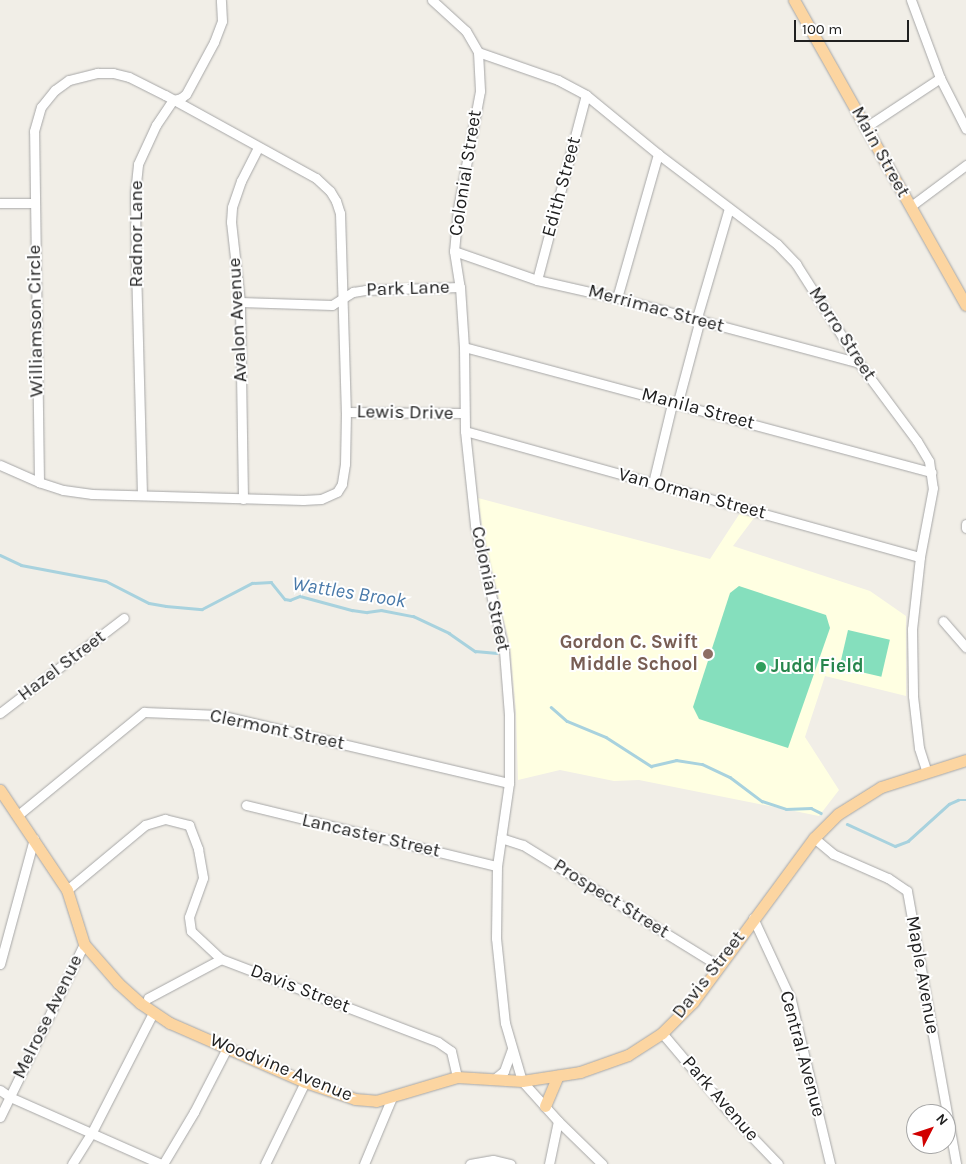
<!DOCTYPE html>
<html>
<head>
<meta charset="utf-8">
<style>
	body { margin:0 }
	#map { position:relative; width:966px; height:1164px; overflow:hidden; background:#f1eee7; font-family:Karla,sans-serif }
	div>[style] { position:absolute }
	.education>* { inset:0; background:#ffffe2 }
	.pitch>* { inset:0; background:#85dfbd; transform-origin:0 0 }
	.stream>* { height:2.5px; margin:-1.25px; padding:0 1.25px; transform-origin:1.25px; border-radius:1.25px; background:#a8d2de }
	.roads { filter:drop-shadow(0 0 1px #a7a7a7) drop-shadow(0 0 1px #a7a7a7) }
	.minor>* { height:9px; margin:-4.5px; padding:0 4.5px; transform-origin:4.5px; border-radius:4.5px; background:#fff }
	.major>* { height:11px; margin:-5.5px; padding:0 5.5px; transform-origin:5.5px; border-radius:5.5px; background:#fcd5a1 }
	.dots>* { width:14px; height:14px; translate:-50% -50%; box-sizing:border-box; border:2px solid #fff; border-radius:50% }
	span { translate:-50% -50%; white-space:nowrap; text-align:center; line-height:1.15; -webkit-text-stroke:4px #fff; paint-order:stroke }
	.street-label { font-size:19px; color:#202020 }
	.education-label { font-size:19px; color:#785e54; font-weight:700 }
	.right { translate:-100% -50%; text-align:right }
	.leisure-label { font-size:19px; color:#27864d; font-weight:700 }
	.left { translate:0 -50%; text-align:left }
	.water-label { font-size:20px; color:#4979a9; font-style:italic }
	.north { position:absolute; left:906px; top:1104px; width:50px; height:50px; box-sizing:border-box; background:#fff; border:1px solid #a6a6a6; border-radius:50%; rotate:49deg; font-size:14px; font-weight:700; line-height:20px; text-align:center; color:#202020 }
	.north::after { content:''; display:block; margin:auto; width:18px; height:22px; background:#d10100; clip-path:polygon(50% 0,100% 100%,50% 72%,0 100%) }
	.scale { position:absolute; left:794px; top:20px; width:115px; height:22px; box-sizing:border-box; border:2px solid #202020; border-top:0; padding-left:6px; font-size:15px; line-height:18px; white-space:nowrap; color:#202020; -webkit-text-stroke:4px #fff; paint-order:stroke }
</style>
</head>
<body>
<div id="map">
	<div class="education">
		<div style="clip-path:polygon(478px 498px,710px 559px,740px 513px,754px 518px,733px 546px,870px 591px,906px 616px,906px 696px,825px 676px,805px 737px,839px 790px,819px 816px,639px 780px,614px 781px,560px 770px,518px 780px,516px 713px,510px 645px,484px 537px)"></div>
	</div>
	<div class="pitch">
		<div style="clip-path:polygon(739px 586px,826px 615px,830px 628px,788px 748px,699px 719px,693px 707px,730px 593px)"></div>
		<div style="left:848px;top:630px;width:43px;height:38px;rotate:13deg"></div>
	</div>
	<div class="stream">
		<div style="left:0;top:555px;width:23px;rotate:25deg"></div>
		<div style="left:21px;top:565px;width:86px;rotate:10.7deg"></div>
		<div style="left:106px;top:581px;width:48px;rotate:27.1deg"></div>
		<div style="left:149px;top:603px;width:17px;rotate:10deg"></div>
		<div style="left:166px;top:606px;width:36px;rotate:5deg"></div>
		<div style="left:202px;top:609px;width:56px;rotate:-27.5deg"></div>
		<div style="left:252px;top:583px;width:19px;rotate:-3deg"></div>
		<div style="left:271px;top:582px;width:22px;rotate:51deg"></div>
		<div style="left:285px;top:599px;width:5px;rotate:11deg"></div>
		<div style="left:290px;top:600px;width:11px;rotate:-22deg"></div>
		<div style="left:300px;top:596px;width:54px;rotate:15.1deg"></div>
		<div style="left:352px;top:610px;width:15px;rotate:8deg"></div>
		<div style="left:367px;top:612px;width:14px;rotate:-8deg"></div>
		<div style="left:381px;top:610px;width:33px;rotate:11deg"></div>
		<div style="left:413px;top:616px;width:40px;rotate:25deg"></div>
		<div style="left:449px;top:633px;width:32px;rotate:35deg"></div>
		<div style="left:475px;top:651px;width:22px;rotate:5deg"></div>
		<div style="left:551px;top:707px;width:21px;rotate:41deg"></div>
		<div style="left:567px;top:721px;width:42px;rotate:22.3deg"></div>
		<div style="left:606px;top:737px;width:54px;rotate:32.8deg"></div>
		<div style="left:651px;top:766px;width:26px;rotate:-13deg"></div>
		<div style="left:676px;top:760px;width:26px;rotate:9deg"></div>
		<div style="left:702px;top:764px;width:31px;rotate:25deg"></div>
		<div style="left:730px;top:777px;width:40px;rotate:37deg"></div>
		<div style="left:762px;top:801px;width:25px;rotate:18deg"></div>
		<div style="left:786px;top:809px;width:25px;rotate:-2deg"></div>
		<div style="left:811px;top:808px;width:11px;rotate:27deg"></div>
		<div style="left:847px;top:824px;width:53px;rotate:24.6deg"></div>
		<div style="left:895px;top:846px;width:14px;rotate:-21deg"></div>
		<div style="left:908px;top:841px;width:55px;rotate:-42.1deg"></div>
		<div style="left:949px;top:804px;width:10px;rotate:-24deg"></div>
		<div style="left:958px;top:800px;width:8px"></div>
	</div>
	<div class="roads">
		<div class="minor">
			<div style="left:432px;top:0;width:46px;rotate:42.4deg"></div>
			<div style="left:466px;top:31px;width:24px;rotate:60deg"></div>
			<div style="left:478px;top:52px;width:39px;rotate:87deg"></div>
			<div style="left:480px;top:91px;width:120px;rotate:100.6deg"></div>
			<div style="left:458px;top:209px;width:42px;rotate:95.4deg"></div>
			<div style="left:454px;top:251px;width:36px;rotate:81deg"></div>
			<div style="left:460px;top:287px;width:60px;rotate:86.2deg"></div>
			<div style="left:464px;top:347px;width:84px;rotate:89.3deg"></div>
			<div style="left:465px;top:431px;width:95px;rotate:83.9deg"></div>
			<div style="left:475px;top:525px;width:129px;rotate:77deg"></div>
			<div style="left:504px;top:651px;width:64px;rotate:85.5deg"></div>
			<div style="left:509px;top:715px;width:68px;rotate:90deg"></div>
			<div style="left:509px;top:783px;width:84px;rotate:98.2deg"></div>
			<div style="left:497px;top:866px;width:72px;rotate:90.8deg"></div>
			<div style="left:496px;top:938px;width:85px;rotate:84deg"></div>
			<div style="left:505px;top:1023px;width:60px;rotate:73.7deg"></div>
			<div style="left:522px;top:1081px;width:54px;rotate:48deg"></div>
			<div style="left:558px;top:1121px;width:62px;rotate:44.3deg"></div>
			<div style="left:911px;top:0;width:83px;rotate:69.6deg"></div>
			<div style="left:940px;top:78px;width:57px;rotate:63deg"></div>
			<div style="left:478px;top:52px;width:85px;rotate:19.3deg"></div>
			<div style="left:558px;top:80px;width:32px;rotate:28deg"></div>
			<div style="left:586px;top:95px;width:93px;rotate:39.3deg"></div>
			<div style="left:658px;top:154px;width:149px;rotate:37.1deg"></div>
			<div style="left:777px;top:244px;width:28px;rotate:46deg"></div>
			<div style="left:796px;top:264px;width:117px;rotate:57.5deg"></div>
			<div style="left:859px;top:363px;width:97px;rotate:53.4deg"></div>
			<div style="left:917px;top:441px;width:23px;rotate:59deg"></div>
			<div style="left:929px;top:461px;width:27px;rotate:82deg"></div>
			<div style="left:933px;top:488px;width:70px;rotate:100.7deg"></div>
			<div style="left:920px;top:557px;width:72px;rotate:96.3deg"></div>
			<div style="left:912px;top:629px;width:67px;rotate:89.1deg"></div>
			<div style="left:913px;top:696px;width:52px;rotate:83.4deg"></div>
			<div style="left:919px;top:748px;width:25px;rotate:72deg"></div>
			<div style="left:97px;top:73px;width:16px"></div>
			<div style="left:113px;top:73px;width:16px;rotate:14deg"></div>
			<div style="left:129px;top:77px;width:40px;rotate:26.6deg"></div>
			<div style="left:165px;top:95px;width:172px;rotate:28.8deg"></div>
			<div style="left:316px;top:178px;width:19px;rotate:43deg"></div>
			<div style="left:330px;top:191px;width:12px;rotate:59deg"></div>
			<div style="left:336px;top:201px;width:13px;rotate:72deg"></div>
			<div style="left:340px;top:213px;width:199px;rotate:88.3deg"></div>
			<div style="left:346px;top:412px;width:52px;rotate:91.1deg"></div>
			<div style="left:345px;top:464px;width:20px;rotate:99deg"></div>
			<div style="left:342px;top:484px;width:9px;rotate:122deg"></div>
			<div style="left:337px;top:492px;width:17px;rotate:156deg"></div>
			<div style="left:321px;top:499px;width:18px;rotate:177deg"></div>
			<div style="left:303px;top:500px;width:211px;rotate:-178.4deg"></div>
			<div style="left:92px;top:494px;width:29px;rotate:-172deg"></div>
			<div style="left:63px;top:490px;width:25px;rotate:-162deg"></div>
			<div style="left:39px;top:482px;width:351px;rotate:-90.8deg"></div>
			<div style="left:34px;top:131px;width:25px;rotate:-74deg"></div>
			<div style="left:41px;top:107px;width:22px;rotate:-51deg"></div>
			<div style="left:55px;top:90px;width:17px;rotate:-36deg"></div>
			<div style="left:69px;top:80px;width:29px;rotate:-14deg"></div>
			<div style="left:866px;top:127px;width:89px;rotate:-33.5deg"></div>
			<div style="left:0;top:203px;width:34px"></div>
			<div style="left:911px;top:206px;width:69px;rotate:-36.7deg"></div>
			<div style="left:454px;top:251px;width:88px;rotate:19.3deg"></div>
			<div style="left:537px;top:280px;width:82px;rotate:12.7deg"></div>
			<div style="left:617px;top:298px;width:251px;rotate:15deg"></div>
			<div style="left:537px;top:280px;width:191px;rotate:-75.2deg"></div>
			<div style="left:617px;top:298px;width:150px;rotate:-74.1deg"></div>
			<div style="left:240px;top:302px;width:92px;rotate:1.9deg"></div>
			<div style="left:332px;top:305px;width:25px;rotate:-32deg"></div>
			<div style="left:353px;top:292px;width:12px;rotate:-9deg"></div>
			<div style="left:365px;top:290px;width:95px;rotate:-1.8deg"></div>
			<div style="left:464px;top:347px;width:484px;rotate:15deg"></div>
			<div style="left:346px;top:412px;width:118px;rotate:0.5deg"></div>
			<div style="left:465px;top:431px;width:472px;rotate:15.5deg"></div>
			<div style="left:0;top:465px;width:43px;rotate:23.6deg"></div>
			<div style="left:653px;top:483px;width:77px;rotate:-76.5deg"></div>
			<div style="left:671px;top:408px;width:13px;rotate:-51deg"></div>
			<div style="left:679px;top:398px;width:78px;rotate:-75.1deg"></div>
			<div style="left:699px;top:323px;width:9px;rotate:-96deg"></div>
			<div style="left:698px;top:314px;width:110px;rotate:-73.7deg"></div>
			<div style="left:142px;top:495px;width:229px;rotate:-91.5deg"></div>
			<div style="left:136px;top:266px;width:73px;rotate:-90.8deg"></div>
			<div style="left:135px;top:193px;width:29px;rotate:-84deg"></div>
			<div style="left:138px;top:164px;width:43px;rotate:-65.2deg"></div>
			<div style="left:156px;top:125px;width:30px;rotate:-56deg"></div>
			<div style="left:173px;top:100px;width:8px;rotate:-14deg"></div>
			<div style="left:181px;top:98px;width:6px;rotate:-39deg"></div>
			<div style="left:186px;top:94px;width:59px;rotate:-61.7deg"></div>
			<div style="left:214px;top:42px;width:22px;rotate:-69deg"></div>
			<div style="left:222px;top:21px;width:21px;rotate:-93deg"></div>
			<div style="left:243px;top:499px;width:197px;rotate:-90.9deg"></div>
			<div style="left:240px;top:302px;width:81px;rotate:-96.4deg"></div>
			<div style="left:231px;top:222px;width:15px;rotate:-86deg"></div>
			<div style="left:232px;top:207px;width:28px;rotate:-71deg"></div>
			<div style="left:241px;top:181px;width:38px;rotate:-63deg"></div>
			<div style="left:966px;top:524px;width:4px;rotate:90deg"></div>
			<div style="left:943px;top:621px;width:35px;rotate:49deg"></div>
			<div style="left:0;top:713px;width:156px;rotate:-37.5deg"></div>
			<div style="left:246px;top:805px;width:258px;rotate:13.7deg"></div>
			<div style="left:18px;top:815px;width:163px;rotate:-39.3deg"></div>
			<div style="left:144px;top:712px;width:75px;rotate:2.3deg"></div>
			<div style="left:219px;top:715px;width:298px;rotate:13.2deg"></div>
			<div style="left:501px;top:838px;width:23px;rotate:18deg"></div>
			<div style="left:523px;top:845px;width:230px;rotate:31.7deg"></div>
			<div style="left:814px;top:838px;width:25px;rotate:40deg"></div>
			<div style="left:833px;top:854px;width:60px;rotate:23.6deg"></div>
			<div style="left:888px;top:878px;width:23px;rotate:34deg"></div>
			<div style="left:907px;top:891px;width:277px;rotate:79.8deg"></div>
			<div style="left:67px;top:890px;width:102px;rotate:-39.8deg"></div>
			<div style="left:145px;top:825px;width:21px;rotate:-17deg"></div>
			<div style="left:165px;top:819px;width:25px;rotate:14deg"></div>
			<div style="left:189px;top:825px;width:26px;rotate:69deg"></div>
			<div style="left:198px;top:849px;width:29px;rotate:80deg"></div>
			<div style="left:203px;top:878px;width:41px;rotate:109.7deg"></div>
			<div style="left:189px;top:917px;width:14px;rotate:82deg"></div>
			<div style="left:191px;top:931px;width:41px;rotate:43deg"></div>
			<div style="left:221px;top:959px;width:232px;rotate:20.9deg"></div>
			<div style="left:438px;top:1042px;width:16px;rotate:35deg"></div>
			<div style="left:451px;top:1051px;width:27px;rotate:77deg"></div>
			<div style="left:753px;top:918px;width:90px;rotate:65.1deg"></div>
			<div style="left:791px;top:1000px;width:169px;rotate:76.6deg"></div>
			<div style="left:0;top:964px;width:130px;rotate:-74.8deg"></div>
			<div style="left:148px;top:998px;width:83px;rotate:-28.1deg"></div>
			<div style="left:662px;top:1033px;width:110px;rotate:49.8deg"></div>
			<div style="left:733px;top:1117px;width:65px;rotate:46.2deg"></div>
			<div style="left:493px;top:1080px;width:14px;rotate:-39deg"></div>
			<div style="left:504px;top:1071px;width:23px;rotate:-70deg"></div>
			<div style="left:0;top:1090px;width:12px;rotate:35deg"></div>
			<div style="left:10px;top:1097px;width:165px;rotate:23.9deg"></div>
			<div style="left:0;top:1117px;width:192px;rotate:-64.1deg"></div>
			<div style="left:72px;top:1164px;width:38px;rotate:-58deg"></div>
			<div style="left:92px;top:1132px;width:134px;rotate:-62.9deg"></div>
			<div style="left:163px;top:1164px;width:61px;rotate:-59.2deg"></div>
			<div style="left:194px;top:1112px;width:72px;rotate:-62.7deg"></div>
			<div style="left:265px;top:1164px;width:91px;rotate:-64deg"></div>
			<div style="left:364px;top:1164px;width:73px;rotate:-67.3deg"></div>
			<div style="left:470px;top:1164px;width:23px;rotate:-10deg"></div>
			<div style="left:493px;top:1160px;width:18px;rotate:13deg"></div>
			<div style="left:549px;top:1164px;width:44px;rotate:-78.2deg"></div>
		</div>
		<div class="major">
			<div style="left:794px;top:0;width:350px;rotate:60.6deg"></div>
			<div style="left:0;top:790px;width:120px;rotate:56.2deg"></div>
			<div style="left:67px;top:890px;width:57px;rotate:72.5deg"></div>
			<div style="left:84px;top:944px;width:52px;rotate:48.9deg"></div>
			<div style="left:118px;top:983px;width:30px;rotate:42deg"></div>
			<div style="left:140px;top:1003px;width:36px;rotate:34deg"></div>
			<div style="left:170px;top:1023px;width:147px;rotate:23.6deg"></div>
			<div style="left:305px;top:1082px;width:53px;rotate:18.8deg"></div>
			<div style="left:355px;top:1099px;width:21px;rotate:5deg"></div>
			<div style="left:376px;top:1101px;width:84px;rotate:-16.5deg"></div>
			<div style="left:457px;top:1077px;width:65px;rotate:3.5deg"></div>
			<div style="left:522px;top:1081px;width:59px;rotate:-8.8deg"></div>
			<div style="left:580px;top:1072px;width:51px;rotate:-19.5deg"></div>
			<div style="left:628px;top:1055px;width:40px;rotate:-32.9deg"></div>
			<div style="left:662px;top:1033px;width:44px;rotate:-45deg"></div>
			<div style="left:693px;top:1002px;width:204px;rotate:-53.6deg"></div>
			<div style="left:814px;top:838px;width:34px;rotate:-45deg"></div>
			<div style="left:838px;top:814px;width:51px;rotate:-32.1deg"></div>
			<div style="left:881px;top:787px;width:89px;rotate:-17.6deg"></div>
			<div style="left:545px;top:1106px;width:33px;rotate:-67deg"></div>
		</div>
	</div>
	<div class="dots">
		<div style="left:708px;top:654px;background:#8d6e63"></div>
		<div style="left:761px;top:667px;background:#2e9e5b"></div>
	</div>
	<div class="street-label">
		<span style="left:880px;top:152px;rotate:61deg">Main Street</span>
		<span style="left:466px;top:173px;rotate:-81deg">Colonial Street</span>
		<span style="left:562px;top:187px;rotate:-75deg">Edith Street</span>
		<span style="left:137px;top:234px;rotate:-90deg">Radnor Lane</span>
		<span style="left:408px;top:289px;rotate:-2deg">Park Lane</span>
		<span style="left:656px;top:309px;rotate:15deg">Merrimac Street</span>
		<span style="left:238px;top:320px;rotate:-93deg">Avalon Avenue</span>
		<span style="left:36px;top:321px;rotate:-91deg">Williamson Circle</span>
		<span style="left:842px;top:334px;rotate:57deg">Morro Street</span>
		<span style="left:698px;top:409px;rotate:15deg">Manila Street</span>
		<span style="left:405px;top:413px;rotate:1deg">Lewis Drive</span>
		<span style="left:692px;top:494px;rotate:15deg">Van Orman Street</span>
		<span style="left:490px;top:589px;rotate:78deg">Colonial Street</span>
		<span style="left:62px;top:666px;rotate:-37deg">Hazel Street</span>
		<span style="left:277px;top:730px;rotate:12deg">Clermont Street</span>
		<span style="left:371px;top:836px;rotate:13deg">Lancaster Street</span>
		<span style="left:611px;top:899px;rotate:32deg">Prospect Street</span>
		<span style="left:709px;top:975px;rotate:-52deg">Davis Street</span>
		<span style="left:922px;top:975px;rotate:80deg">Maple Avenue</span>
		<span style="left:300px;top:989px;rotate:21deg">Davis Street</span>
		<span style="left:48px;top:1017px;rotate:-64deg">Melrose Avenue</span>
		<span style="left:802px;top:1054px;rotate:75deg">Central Avenue</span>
		<span style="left:281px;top:1068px;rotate:22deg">Woodvine Avenue</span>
		<span style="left:720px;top:1099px;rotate:49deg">Park Avenue</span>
	</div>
	<div class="education-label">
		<span class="right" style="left:698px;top:654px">Gordon C. Swift<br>Middle School</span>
	</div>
	<div class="leisure-label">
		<span class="left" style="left:771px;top:667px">Judd Field</span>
	</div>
	<div class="water-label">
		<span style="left:349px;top:592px;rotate:9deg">Wattles Brook</span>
	</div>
	<div class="north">N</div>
	<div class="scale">100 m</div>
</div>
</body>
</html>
